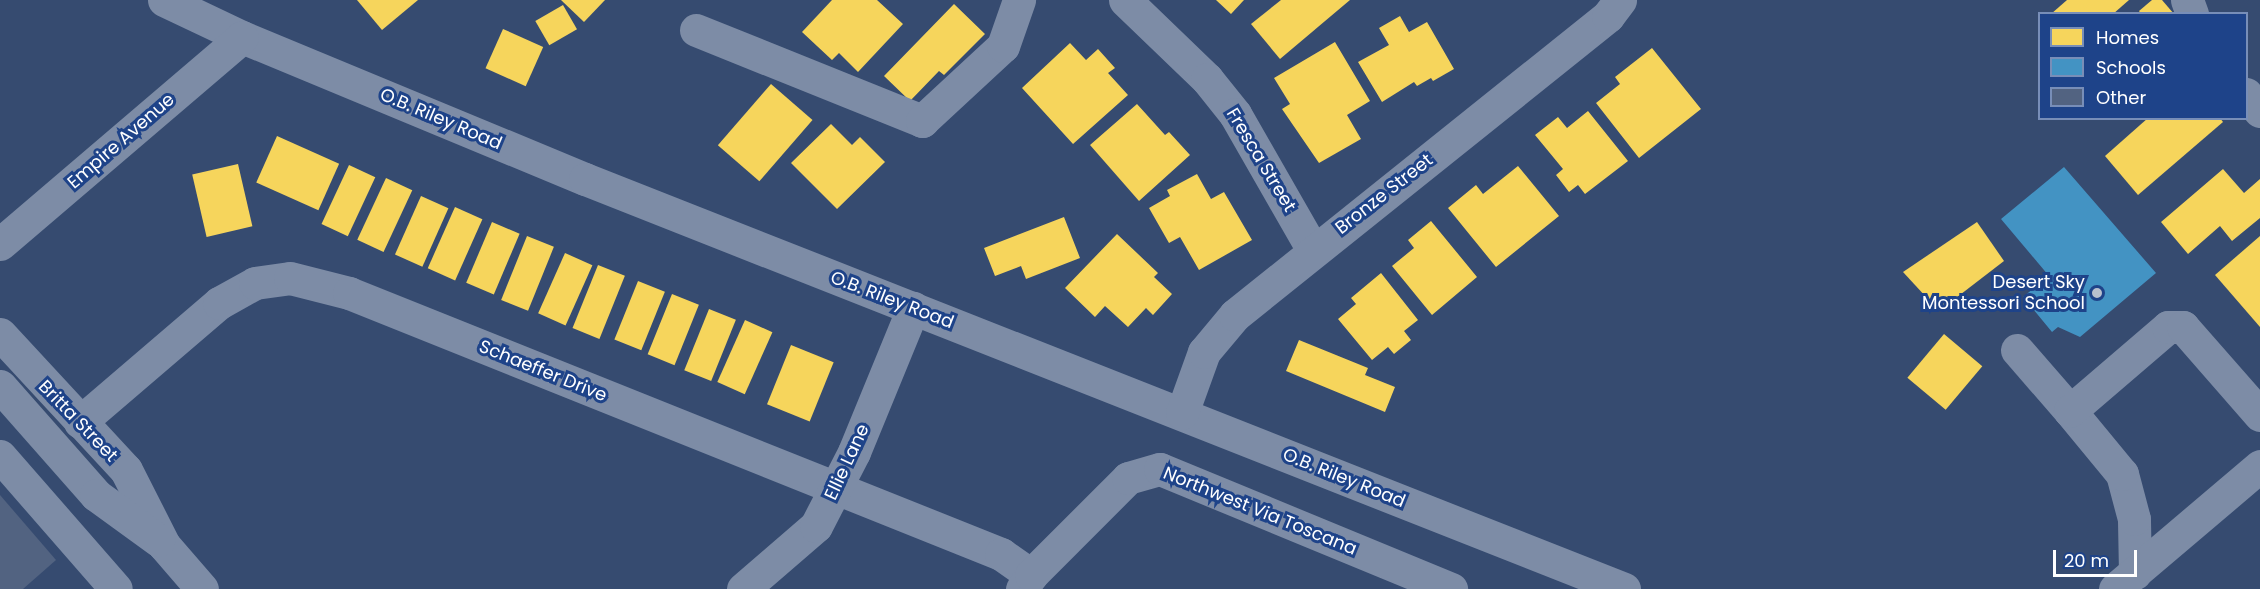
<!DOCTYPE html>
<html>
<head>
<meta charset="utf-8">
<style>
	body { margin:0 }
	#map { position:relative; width:2260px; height:589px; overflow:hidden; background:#364b70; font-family:Poppins,sans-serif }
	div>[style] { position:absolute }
	.homes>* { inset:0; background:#f6d55c; transform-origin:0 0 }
	.schools>* { inset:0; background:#4393c3 }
	.building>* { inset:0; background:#526381 }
	.minor>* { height:33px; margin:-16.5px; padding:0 16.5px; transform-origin:16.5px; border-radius:16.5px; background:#7d8ca6 }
	.dots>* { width:16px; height:16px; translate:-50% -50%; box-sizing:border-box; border:3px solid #1e4389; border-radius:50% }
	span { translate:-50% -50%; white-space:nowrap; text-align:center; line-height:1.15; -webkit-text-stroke:6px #1e4389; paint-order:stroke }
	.street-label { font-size:18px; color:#fff }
	.poi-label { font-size:18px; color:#fff }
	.right { translate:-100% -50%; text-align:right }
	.legend { position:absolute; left:2038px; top:12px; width:210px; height:108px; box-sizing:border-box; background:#1e4389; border:2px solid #788eb8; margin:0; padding:8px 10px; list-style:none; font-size:18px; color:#fff }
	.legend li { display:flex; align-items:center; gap:12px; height:30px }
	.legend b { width:30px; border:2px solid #788eb8 }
	.scale { position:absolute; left:2053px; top:550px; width:84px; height:27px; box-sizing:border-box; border:3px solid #fff; border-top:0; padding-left:8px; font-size:18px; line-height:21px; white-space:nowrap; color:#fff; -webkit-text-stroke:4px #1e4389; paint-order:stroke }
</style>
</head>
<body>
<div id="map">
	<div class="homes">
		<div style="clip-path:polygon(357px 0,418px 0,382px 30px)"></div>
		<div style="clip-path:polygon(561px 0,605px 0,584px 22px)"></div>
		<div style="clip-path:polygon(832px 0,877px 0,903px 24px,858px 72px,839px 53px,832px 60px,802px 32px)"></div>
		<div style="clip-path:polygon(1216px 0,1244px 0,1231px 14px)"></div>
		<div style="clip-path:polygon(1281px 0,1350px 0,1280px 59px,1251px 24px)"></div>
		<div style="clip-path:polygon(2067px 0,2129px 0,2113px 14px,2051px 14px)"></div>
		<div style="clip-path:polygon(2152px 0,2162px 0,2174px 14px,2141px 14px,2139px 11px)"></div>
		<div style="clip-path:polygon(954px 4px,985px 34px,944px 75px,939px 71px,910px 101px,884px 76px)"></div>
		<div style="left:563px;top:5px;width:28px;height:32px;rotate:60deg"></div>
		<div style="clip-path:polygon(1400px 16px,1409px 32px,1427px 22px,1454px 69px,1433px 81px,1431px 78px,1417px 86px,1414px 82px,1382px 102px,1358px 62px,1389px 45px,1379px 28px)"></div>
		<div style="left:503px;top:29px;width:44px;height:43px;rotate:24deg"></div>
		<div style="clip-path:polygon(1335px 42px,1370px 101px,1347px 115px,1361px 139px,1319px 163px,1282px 109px,1290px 104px,1274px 78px)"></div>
		<div style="clip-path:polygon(1070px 43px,1086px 60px,1098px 49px,1115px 68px,1108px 73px,1128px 95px,1073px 144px,1022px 88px)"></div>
		<div style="clip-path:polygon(1652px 48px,1701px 109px,1639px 158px,1596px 103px,1620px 84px,1615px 77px)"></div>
		<div style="left:771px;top:84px;width:55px;height:81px;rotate:41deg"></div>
		<div style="clip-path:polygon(1137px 104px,1165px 135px,1169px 132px,1190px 155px,1139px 201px,1090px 145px)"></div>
		<div style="clip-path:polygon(1588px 111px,1628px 161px,1585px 194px,1578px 185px,1569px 192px,1556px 175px,1563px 169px,1535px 135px,1558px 117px,1567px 128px)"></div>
		<div style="clip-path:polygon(2148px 118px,2220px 118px,2223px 122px,2138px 195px,2105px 156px)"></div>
		<div style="clip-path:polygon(831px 124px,852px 145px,860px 137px,885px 162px,837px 209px,791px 163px)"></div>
		<div style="left:277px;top:136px;width:68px;height:51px;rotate:24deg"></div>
		<div style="left:238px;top:164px;width:64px;height:47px;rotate:77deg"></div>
		<div style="left:349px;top:165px;width:29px;height:65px;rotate:25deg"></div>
		<div style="clip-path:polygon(1518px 166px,1559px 216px,1496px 267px,1448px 208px,1476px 185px,1483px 194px)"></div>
		<div style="clip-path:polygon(2223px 169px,2244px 193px,2260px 179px,2260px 218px,2232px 241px,2220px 226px,2188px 254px,2161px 222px)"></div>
		<div style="clip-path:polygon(1197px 174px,1211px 199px,1224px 192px,1252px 240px,1199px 270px,1180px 237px,1169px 243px,1149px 208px,1170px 196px,1167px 190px)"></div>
		<div style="left:386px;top:178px;width:29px;height:68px;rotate:25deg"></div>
		<div style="left:421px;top:196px;width:30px;height:64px;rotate:24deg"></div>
		<div style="left:455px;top:207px;width:30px;height:67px;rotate:24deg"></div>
		<div style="clip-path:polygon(1064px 217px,1080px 258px,1026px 279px,1021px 266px,995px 276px,984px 248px)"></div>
		<div style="clip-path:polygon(1431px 221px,1477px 277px,1432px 315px,1392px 266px,1414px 248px,1408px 240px)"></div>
		<div style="left:492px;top:222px;width:30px;height:66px;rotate:23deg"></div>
		<div style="clip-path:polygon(1977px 222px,2004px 261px,1939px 311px,1903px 272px)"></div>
		<div style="clip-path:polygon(1117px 234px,1158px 273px,1154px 277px,1172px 294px,1153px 315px,1146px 308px,1128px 327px,1105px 306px,1095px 317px,1065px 288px)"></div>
		<div style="left:527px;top:236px;width:29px;height:69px;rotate:22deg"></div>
		<div style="clip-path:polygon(2260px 236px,2260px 327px,2215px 275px)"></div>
		<div style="left:565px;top:253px;width:30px;height:66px;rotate:24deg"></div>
		<div style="left:598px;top:265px;width:29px;height:68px;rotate:22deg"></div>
		<div style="clip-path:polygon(1381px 273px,1418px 320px,1404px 331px,1411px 340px,1394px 354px,1388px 347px,1372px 360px,1338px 319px,1356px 304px,1351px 298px)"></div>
		<div style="left:638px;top:281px;width:29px;height:63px;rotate:22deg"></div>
		<div style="left:672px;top:294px;width:29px;height:65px;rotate:22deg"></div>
		<div style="left:709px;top:309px;width:29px;height:66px;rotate:22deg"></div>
		<div style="left:745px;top:320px;width:30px;height:68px;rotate:24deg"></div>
		<div style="left:1944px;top:334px;width:50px;height:57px;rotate:40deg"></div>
		<div style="clip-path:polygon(1299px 340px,1368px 368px,1365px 375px,1395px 387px,1385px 412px,1286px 371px)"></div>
		<div style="left:791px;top:345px;width:46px;height:64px;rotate:22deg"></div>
	</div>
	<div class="schools">
		<div style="clip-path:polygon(2064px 167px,2156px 273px,2080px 337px,2058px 327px,2052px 332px,2023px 297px,2049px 276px,2001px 219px)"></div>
	</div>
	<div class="building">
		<div style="clip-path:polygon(0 495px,56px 560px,23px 589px,0 589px)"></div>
	</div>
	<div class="minor">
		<div style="left:164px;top:0;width:86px;rotate:25.4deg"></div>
		<div style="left:242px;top:37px;width:371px;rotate:22.5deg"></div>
		<div style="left:585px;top:179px;width:1117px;rotate:21.53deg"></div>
		<div style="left:1125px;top:0;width:114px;rotate:43.9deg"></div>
		<div style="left:1207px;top:79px;width:45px;rotate:51.3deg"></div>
		<div style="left:1235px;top:114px;width:157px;rotate:60.2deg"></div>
		<div style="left:2187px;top:0;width:15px;rotate:70deg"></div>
		<div style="left:696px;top:30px;width:244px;rotate:21.9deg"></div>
		<div style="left:922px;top:121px;width:110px;rotate:-42.8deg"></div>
		<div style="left:1003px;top:46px;width:49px;rotate:-70.8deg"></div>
		<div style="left:2246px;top:94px;width:22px;rotate:51deg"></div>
		<div style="left:0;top:244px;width:318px;rotate:-40.5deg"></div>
		<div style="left:0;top:334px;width:185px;rotate:47.2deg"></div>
		<div style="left:126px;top:470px;width:84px;rotate:63.1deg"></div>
		<div style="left:164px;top:545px;width:58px;rotate:49.2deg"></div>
		<div style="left:2017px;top:350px;width:81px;rotate:49deg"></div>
		<div style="left:0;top:386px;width:145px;rotate:48.6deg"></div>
		<div style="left:96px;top:495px;width:77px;rotate:36deg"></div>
		<div style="left:1182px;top:413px;width:65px;rotate:-70.2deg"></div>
		<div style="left:1204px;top:352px;width:48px;rotate:-50deg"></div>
		<div style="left:1235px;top:315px;width:478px;rotate:-38.7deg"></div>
		<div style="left:1608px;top:16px;width:20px;rotate:-53deg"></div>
		<div style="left:80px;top:422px;width:183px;rotate:-40.6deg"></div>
		<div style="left:219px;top:303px;width:41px;rotate:-29.1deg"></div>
		<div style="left:255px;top:283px;width:35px;rotate:-8deg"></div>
		<div style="left:290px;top:278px;width:61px;rotate:14.3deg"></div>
		<div style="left:349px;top:293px;width:525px;rotate:21.82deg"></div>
		<div style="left:836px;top:488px;width:178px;rotate:21.8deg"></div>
		<div style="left:1001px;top:554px;width:37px;rotate:35deg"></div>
		<div style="left:0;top:456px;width:176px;rotate:48.9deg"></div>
		<div style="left:2135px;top:573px;width:54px;rotate:-91.1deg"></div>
		<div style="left:2134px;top:519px;width:47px;rotate:-104.9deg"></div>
		<div style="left:2122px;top:474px;width:82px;rotate:-129.5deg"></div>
		<div style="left:2070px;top:411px;width:129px;rotate:-40.6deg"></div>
		<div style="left:2168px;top:327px;width:15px"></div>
		<div style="left:2183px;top:327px;width:117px;rotate:48.8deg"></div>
		<div style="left:743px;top:589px;width:96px;rotate:-40.8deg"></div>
		<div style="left:816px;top:526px;width:83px;rotate:-62.8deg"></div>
		<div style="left:854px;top:452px;width:156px;rotate:-67.7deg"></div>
		<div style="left:1022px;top:589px;width:17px;rotate:-57deg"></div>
		<div style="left:1031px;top:575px;width:137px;rotate:-45deg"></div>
		<div style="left:1128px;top:478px;width:33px;rotate:-16deg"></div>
		<div style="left:1160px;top:469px;width:315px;rotate:22.4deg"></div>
		<div style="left:2115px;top:589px;width:190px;rotate:-40.3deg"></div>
	</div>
	<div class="dots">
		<div style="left:2097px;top:293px;background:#b9c0cd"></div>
	</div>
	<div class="street-label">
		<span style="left:441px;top:119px;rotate:23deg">O.B. Riley Road</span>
		<span style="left:121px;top:141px;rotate:-41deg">Empire Avenue</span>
		<span style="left:1261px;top:160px;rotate:59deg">Fresca Street</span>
		<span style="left:1384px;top:194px;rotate:-38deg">Bronze Street</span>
		<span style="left:892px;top:300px;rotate:21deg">O.B. Riley Road</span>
		<span style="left:543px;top:371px;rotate:22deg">Schaeffer Drive</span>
		<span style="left:78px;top:421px;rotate:46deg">Britta Street</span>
		<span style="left:847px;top:462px;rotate:-65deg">Ellie Lane</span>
		<span style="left:1344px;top:478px;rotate:22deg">O.B. Riley Road</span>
		<span style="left:1260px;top:511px;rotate:22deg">Northwest Via Toscana</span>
	</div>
	<div class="poi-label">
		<span class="right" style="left:2085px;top:293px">Desert Sky<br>Montessori School</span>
	</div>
	<ul class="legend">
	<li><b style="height:16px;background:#f6d55c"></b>Homes</li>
	<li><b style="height:16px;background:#4393c3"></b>Schools</li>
	<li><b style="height:16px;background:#526381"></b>Other</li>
	</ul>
	<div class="scale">20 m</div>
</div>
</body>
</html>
